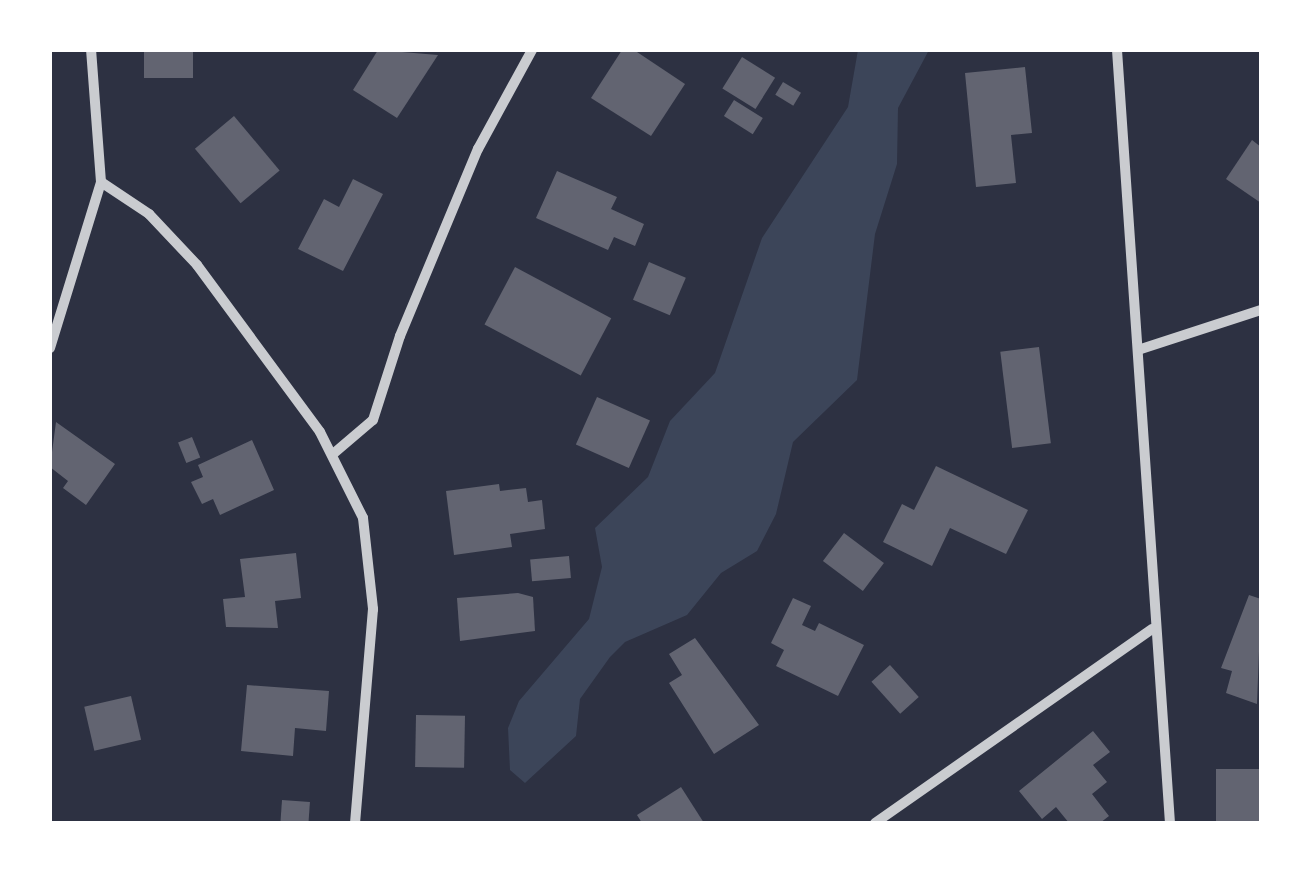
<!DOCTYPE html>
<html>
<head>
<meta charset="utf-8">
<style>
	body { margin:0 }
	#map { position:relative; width:1311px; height:873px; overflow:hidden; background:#2d3142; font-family:Poppins,sans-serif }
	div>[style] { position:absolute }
	.green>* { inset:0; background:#3c4559 }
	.building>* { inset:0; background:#626471; transform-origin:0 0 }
	.minor>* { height:10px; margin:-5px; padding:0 5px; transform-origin:5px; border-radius:5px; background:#caccd0 }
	span { translate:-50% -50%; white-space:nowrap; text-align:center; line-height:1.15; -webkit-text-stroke:8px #fff; paint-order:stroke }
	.frame { position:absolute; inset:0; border:52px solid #fff; pointer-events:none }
</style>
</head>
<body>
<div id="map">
	<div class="green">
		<div style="clip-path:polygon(858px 50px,929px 50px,898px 108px,897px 164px,875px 234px,857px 380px,793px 442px,776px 514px,757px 551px,721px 573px,687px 615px,625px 642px,610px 657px,580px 699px,576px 736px,525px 783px,510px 770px,508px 728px,519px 701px,589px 619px,602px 567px,595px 528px,648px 477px,670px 421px,715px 373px,762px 238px,848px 107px)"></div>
	</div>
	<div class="building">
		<div style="left:144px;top:50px;width:49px;height:28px"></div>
		<div style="clip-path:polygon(378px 50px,438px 55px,397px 118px,353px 90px)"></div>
		<div style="clip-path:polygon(622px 50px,634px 50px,685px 84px,651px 136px,591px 98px)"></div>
		<div style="left:742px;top:57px;width:39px;height:37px;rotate:32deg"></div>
		<div style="clip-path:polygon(1025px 67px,1032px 133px,1011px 135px,1016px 183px,976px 187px,965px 73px)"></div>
		<div style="left:783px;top:82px;width:21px;height:15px;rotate:31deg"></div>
		<div style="left:734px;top:100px;width:34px;height:19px;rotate:32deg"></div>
		<div style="left:234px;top:116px;width:71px;height:51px;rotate:50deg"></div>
		<div style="clip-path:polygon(1252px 140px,1261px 147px,1261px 203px,1226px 179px)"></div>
		<div style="clip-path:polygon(557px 171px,617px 197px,611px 209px,644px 224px,635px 246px,614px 237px,608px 250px,536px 218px)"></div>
		<div style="clip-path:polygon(353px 179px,383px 194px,343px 271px,298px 249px,324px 199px,339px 207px)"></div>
		<div style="left:649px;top:262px;width:40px;height:41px;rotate:23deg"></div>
		<div style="left:515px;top:267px;width:109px;height:65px;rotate:28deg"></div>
		<div style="left:1039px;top:347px;width:97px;height:39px;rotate:83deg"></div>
		<div style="left:597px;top:397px;width:58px;height:52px;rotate:24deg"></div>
		<div style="clip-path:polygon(56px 422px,115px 464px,86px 505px,63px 488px,68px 481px,50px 467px)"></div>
		<div style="left:192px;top:437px;width:22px;height:15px;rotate:68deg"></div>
		<div style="clip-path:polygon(252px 440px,274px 490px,220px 515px,213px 499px,202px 504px,191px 482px,203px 477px,198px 465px)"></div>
		<div style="clip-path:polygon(936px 466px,1028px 510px,1006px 554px,950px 528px,932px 566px,883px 542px,902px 504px,914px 510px)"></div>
		<div style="clip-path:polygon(499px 484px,500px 491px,526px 488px,528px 502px,542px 500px,545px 529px,510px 534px,512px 547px,454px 555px,446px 491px)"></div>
		<div style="left:844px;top:533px;width:50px;height:35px;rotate:37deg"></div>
		<div style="clip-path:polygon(296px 553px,301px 598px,275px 601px,278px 628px,226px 627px,223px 599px,245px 597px,240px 559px)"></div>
		<div style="left:569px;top:556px;width:22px;height:39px;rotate:85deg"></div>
		<div style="clip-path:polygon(518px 593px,533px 597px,535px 631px,460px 641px,457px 598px)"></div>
		<div style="clip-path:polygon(1249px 595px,1261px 599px,1257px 704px,1226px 693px,1232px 671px,1221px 668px)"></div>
		<div style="clip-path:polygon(793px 598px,811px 606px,802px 625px,815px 631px,819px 623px,864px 645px,838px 696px,776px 666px,784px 650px,771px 643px)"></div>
		<div style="clip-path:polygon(695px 638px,759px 725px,714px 754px,669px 683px,682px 675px,669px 654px)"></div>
		<div style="left:890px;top:665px;width:43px;height:25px;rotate:48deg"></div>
		<div style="clip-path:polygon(247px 685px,329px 691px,326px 731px,295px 728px,293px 756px,241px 751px)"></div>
		<div style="left:131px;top:696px;width:45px;height:48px;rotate:77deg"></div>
		<div style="left:416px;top:715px;width:49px;height:52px;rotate:1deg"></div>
		<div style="clip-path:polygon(1093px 731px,1110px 752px,1093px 765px,1107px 782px,1092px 794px,1109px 816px,1100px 823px,1069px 823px,1056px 807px,1042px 819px,1019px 791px)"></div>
		<div style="left:1261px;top:769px;width:54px;height:45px;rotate:90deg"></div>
		<div style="clip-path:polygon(681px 787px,704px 823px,642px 823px,637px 815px)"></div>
		<div style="left:282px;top:800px;width:28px;height:23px;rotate:4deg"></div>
	</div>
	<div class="minor">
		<div style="left:1117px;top:50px;width:775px;rotate:86.08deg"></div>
		<div style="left:101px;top:182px;width:58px;rotate:33.7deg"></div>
		<div style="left:149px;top:214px;width:70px;rotate:46.7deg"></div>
		<div style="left:197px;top:265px;width:207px;rotate:53.6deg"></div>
		<div style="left:320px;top:432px;width:96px;rotate:63.4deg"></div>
		<div style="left:363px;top:518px;width:92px;rotate:83.7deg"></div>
		<div style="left:373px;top:609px;width:215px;rotate:94.8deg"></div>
		<div style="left:50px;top:348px;width:174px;rotate:-72.9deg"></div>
		<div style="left:101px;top:182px;width:132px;rotate:-94.3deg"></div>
		<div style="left:1141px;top:349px;width:126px;rotate:-18deg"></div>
		<div style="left:333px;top:454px;width:52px;rotate:-40.4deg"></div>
		<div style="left:373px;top:420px;width:88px;rotate:-72.2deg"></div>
		<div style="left:400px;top:336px;width:203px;rotate:-67.4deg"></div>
		<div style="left:478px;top:149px;width:113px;rotate:-61.4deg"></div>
		<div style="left:875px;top:823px;width:338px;rotate:-35deg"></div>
	</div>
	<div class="frame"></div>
</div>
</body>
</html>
